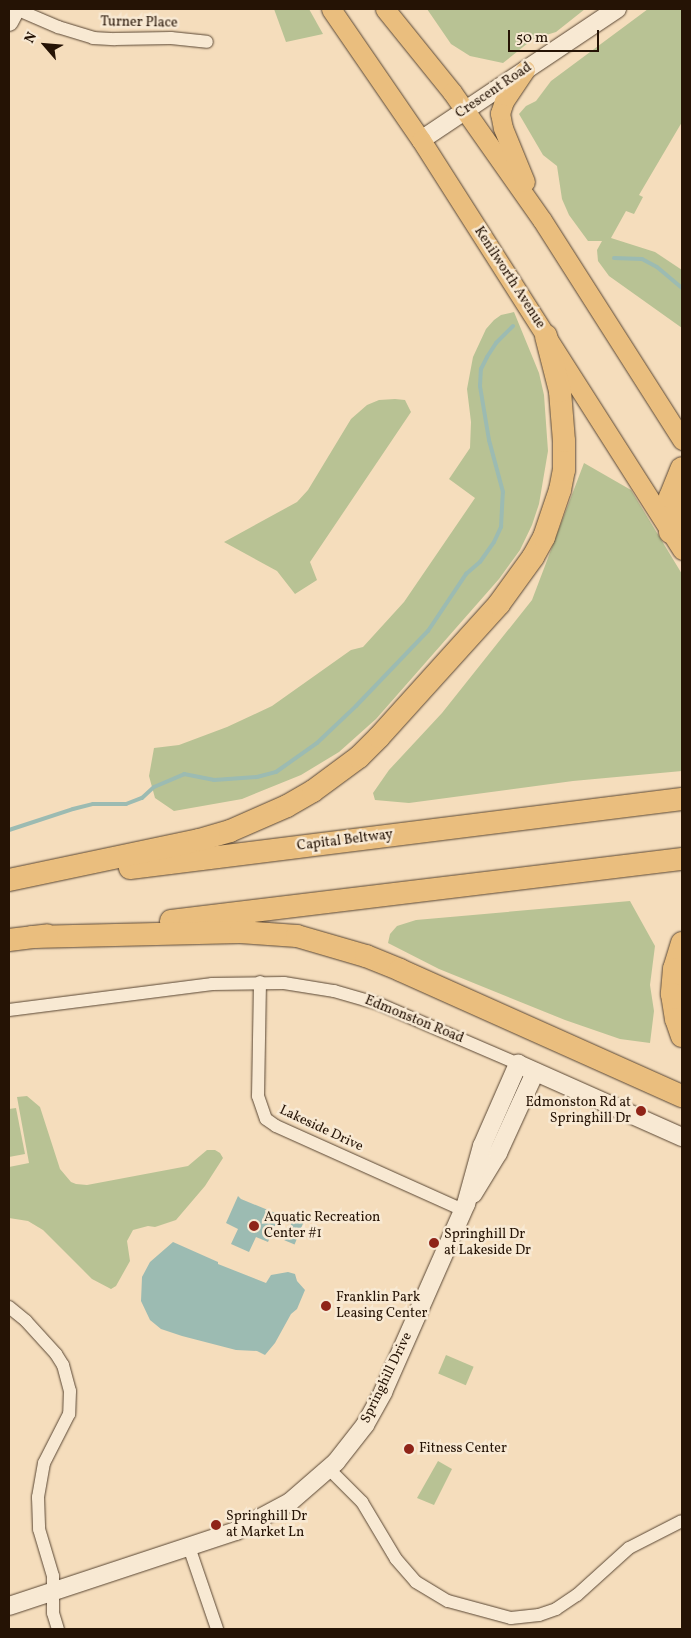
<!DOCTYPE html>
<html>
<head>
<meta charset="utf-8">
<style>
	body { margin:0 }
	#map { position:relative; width:691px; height:1638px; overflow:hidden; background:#f5ddbc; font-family:Vollkorn,serif }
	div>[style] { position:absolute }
	.green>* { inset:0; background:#b8c294; transform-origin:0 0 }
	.water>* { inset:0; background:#9cbbb2; transform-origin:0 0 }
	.stream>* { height:4px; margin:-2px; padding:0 2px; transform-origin:2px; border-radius:2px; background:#9cbbb2 }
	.roads { filter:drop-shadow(0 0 1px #594633) drop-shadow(0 0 1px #594633) }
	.street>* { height:12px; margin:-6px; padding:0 6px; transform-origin:6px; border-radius:6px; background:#f8e9d3 }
	.secondary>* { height:18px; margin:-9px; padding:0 9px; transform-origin:9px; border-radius:9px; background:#f8e9d3 }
	.primary>* { height:19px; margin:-9.5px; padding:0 9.5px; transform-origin:9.5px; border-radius:9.5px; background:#eabe7e }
	.highway>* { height:22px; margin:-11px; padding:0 11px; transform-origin:11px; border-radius:11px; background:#eabe7e }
	.dots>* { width:14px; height:14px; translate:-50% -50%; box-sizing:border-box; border:2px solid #f8e9d3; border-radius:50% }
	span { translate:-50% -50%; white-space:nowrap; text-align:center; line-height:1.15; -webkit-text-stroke:5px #f8e9d3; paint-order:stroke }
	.street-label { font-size:14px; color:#251305 }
	.poi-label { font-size:14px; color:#251305 }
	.right { translate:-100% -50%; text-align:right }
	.left { translate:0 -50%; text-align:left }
	.frame { position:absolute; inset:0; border:10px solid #251305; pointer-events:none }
	.north { position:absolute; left:20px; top:20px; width:50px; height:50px; -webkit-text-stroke:4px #f8e9d3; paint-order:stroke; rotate:297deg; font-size:14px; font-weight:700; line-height:20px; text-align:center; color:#251305 }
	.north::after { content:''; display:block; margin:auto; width:18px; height:22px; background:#251305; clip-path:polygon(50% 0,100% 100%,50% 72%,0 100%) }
	.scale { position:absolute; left:508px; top:30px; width:91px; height:22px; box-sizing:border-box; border:2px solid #251305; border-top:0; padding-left:6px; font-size:15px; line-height:18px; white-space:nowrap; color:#251305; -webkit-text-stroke:4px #f8e9d3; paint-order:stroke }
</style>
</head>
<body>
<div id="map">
	<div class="green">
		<div style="clip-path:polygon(274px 9px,309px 9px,323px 34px,286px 42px)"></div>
		<div style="clip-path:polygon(427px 9px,585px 9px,556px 32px,533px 39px,503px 63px,470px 56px,451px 44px)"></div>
		<div style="clip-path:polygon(648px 9px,682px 9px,682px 122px,639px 195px,643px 197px,634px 214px,626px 211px,611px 238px,655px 252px,682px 270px,682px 328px,609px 276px,598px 261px,597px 250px,602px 241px,588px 241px,569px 215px,562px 199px,557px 166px,543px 155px,519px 114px,526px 106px,536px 101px,551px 81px)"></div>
		<div style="clip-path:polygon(514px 312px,539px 373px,544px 395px,548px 451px,539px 504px,532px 525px,520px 550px,499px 579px,376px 719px,339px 752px,301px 775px,242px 799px,174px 811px,155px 798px,149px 776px,154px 748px,179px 745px,227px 727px,272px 706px,351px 650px,363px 647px,404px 602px,475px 498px,449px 479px,470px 448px,471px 422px,467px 389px,473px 357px,486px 329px,494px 320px,501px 315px)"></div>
		<div style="clip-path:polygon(395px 399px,405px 400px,411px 412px,310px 562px,317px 580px,295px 594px,277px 571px,224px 542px,297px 502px,308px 490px,351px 419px,367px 405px,379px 400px)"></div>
		<div style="clip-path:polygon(584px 463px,631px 490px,682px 574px,682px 771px,573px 781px,409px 803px,375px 800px,373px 793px,389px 770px,442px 713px,532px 600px)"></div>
		<div style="clip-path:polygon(630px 901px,655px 946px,650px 985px,654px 1011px,650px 1043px,620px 1039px,565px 1020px,439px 969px,388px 943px,390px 934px,397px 926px,416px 920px)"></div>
		<div style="clip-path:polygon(27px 1096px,40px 1107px,60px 1169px,71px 1182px,76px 1184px,87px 1185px,188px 1166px,207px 1150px,215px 1150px,220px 1153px,223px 1158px,205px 1186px,176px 1220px,155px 1227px,148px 1226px,133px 1230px,127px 1241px,130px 1261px,116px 1286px,111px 1289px,92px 1279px,43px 1230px,28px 1221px,9px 1218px,9px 1167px,29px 1163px,17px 1097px)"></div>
		<div style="clip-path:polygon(16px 1108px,25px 1154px,9px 1157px,9px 1109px)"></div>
		<div style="left:446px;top:1355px;width:30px;height:20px;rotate:23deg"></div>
		<div style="clip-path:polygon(438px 1461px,452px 1469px,434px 1505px,417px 1498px)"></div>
	</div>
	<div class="water">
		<div style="clip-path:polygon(238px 1196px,241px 1199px,280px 1215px,268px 1242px,256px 1237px,249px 1252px,231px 1244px,238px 1229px,226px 1223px)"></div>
		<div style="left:293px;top:1219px;width:11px;height:23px;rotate:22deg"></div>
		<div style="clip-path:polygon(173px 1242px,218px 1262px,218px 1264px,266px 1283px,271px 1275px,288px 1272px,295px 1274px,297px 1281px,305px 1290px,297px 1309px,291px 1314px,275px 1343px,265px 1355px,257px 1351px,236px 1350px,182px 1336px,161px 1329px,150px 1320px,141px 1301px,142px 1277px,150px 1262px)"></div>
	</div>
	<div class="stream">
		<div style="left:614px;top:258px;width:28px;rotate:2deg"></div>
		<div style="left:642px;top:259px;width:17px;rotate:28deg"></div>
		<div style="left:657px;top:267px;width:33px;rotate:40deg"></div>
		<div style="left:9px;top:830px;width:67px;rotate:-18.2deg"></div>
		<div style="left:73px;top:809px;width:21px;rotate:-14deg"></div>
		<div style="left:93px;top:804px;width:33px"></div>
		<div style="left:126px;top:804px;width:17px;rotate:-21deg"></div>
		<div style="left:142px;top:798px;width:16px;rotate:-43deg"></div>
		<div style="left:154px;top:787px;width:33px;rotate:-23deg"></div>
		<div style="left:184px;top:774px;width:31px;rotate:11deg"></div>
		<div style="left:214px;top:780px;width:43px;rotate:-4deg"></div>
		<div style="left:257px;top:777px;width:20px;rotate:-15deg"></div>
		<div style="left:276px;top:772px;width:50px;rotate:-35.3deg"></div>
		<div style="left:317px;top:743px;width:54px;rotate:-43.5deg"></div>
		<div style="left:356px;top:706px;width:104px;rotate:-46.2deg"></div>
		<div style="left:428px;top:631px;width:69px;rotate:-56.3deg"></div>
		<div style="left:466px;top:574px;width:18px;rotate:-41deg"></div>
		<div style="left:480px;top:562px;width:24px;rotate:-55deg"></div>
		<div style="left:494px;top:542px;width:17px;rotate:-65deg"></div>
		<div style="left:501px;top:527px;width:35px;rotate:-87deg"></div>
		<div style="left:503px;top:492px;width:54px;rotate:-105.1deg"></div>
		<div style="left:489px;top:440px;width:55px;rotate:-99.5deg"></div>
		<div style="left:480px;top:386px;width:17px;rotate:-87deg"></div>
		<div style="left:481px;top:369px;width:13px;rotate:-63deg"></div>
		<div style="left:487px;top:357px;width:17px;rotate:-57deg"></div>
		<div style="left:496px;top:343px;width:24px;rotate:-45deg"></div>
	</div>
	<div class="roads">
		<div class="street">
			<div style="left:16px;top:9px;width:46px;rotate:23.2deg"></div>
			<div style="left:58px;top:27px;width:37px;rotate:17deg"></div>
			<div style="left:93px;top:38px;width:22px;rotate:3deg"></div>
			<div style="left:115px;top:39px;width:56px;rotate:-1deg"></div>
			<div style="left:171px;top:38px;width:36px;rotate:6deg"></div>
			<div style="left:260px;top:982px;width:114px;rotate:91deg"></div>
			<div style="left:258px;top:1096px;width:24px;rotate:71deg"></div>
			<div style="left:266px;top:1119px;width:12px;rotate:35deg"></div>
			<div style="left:276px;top:1126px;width:205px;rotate:24.2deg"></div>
			<div style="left:9px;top:1010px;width:205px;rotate:-7.3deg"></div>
			<div style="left:212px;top:984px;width:72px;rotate:-0.8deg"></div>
			<div style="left:284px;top:983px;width:51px;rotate:9.1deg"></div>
			<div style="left:334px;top:991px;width:47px;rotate:16.1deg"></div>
			<div style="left:379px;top:1004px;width:151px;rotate:23.3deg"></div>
			<div style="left:9px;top:1307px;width:22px;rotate:39deg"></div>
			<div style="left:26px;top:1321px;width:45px;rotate:47.7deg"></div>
			<div style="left:56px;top:1354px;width:13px;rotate:58deg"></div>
			<div style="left:63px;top:1365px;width:27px;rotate:75deg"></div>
			<div style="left:70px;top:1391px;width:23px;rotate:92deg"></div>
			<div style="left:69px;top:1414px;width:55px;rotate:117deg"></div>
			<div style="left:44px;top:1463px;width:35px;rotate:100deg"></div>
			<div style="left:38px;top:1497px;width:32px;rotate:88deg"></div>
			<div style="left:39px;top:1529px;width:49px;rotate:73.4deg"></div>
			<div style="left:53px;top:1576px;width:37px;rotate:90deg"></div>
			<div style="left:53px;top:1613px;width:17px;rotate:73deg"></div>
			<div style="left:329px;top:1469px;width:47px;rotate:45deg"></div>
			<div style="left:362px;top:1502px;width:66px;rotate:59.2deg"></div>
			<div style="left:396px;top:1559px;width:30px;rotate:49deg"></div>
			<div style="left:416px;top:1582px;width:37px;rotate:31deg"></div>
			<div style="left:448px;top:1601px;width:65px;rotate:15.1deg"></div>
			<div style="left:511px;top:1618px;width:28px;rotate:-6deg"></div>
			<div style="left:539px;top:1615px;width:18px;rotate:-19deg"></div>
			<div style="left:556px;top:1609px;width:25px;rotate:-34deg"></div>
			<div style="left:577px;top:1595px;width:70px;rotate:-42.1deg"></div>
			<div style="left:629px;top:1548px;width:59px;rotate:-27deg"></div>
			<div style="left:189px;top:1547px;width:87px;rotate:71.1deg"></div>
		</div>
		<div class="secondary">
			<div style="left:9px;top:22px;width:15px;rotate:-62deg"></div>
			<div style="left:421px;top:140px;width:236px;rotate:-33.8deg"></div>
			<div style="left:473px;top:1194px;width:48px;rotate:-58.6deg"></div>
			<div style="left:498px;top:1153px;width:89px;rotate:-65.4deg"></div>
			<div style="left:9px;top:1606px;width:239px;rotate:-18.3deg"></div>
			<div style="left:236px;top:1531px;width:61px;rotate:-28.2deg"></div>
			<div style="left:290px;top:1502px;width:61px;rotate:-41deg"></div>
			<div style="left:336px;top:1462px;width:47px;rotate:-51.9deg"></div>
			<div style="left:365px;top:1425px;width:38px;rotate:-61deg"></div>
			<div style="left:383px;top:1392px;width:206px;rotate:-66.2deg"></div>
			<div style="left:466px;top:1204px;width:60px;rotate:-74.6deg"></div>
			<div style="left:482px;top:1146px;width:90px;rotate:-66.3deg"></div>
			<div style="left:518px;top:1064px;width:180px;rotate:24deg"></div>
		</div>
		<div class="primary">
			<div style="left:331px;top:9px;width:159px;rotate:55.5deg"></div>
			<div style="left:421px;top:140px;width:486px;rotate:57.5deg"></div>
			<div style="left:385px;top:9px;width:107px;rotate:51.1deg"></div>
			<div style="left:452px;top:92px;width:156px;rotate:54.9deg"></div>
			<div style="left:542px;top:220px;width:261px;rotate:57.5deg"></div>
			<div style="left:525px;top:70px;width:37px;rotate:124deg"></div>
			<div style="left:504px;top:101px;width:13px;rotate:108deg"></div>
			<div style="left:500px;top:113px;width:15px;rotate:79deg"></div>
			<div style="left:503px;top:128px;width:58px;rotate:67.8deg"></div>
		</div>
		<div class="highway">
			<div style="left:670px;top:532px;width:35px;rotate:-90deg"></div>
			<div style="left:670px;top:497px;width:31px;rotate:-68deg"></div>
			<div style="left:130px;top:868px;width:556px;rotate:-7.13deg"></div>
			<div style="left:9px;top:880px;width:194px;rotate:-11.9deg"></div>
			<div style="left:199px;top:840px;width:32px;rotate:-16deg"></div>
			<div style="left:230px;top:831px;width:62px;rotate:-23.7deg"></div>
			<div style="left:287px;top:806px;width:30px;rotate:-30deg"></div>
			<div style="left:313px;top:791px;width:57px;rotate:-36.5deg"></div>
			<div style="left:359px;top:757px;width:28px;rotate:-45deg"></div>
			<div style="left:379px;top:737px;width:179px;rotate:-47.9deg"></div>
			<div style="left:499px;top:604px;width:58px;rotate:-54.1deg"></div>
			<div style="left:533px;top:557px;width:23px;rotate:-61deg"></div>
			<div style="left:544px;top:537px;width:50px;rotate:-71.2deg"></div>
			<div style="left:560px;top:490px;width:20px;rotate:-79deg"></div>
			<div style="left:564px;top:470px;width:29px;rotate:-90deg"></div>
			<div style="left:564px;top:441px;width:50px;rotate:-94.6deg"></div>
			<div style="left:560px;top:391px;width:57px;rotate:-104.3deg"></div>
			<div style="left:171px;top:921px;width:515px;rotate:-6.92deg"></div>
			<div style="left:32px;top:937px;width:208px;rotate:-1.4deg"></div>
			<div style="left:240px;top:932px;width:57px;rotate:4deg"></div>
			<div style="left:297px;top:936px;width:72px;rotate:16.2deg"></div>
			<div style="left:366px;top:956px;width:37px;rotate:22deg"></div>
			<div style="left:400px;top:970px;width:309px;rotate:24.1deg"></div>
			<div style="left:9px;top:940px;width:38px;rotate:-7deg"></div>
			<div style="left:682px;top:943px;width:27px;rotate:107deg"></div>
			<div style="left:674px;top:969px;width:25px;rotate:95deg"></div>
			<div style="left:672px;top:994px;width:25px;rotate:81deg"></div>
			<div style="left:676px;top:1019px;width:18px;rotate:71deg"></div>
		</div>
	</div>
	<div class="dots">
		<div style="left:641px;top:1111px;background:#8f2418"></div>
		<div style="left:254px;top:1226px;background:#8f2418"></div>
		<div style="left:434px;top:1243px;background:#8f2418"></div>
		<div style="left:326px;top:1306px;background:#8f2418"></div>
		<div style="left:409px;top:1449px;background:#8f2418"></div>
		<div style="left:216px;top:1525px;background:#8f2418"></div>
	</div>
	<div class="street-label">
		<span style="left:139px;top:23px;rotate:1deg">Turner Place</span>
		<span style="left:494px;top:91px;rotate:-34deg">Crescent Road</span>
		<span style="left:509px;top:278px;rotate:57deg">Kenilworth Avenue</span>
		<span style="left:345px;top:841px;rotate:-7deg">Capital Beltway</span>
		<span style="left:414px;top:1020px;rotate:22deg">Edmonston Road</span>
		<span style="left:321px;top:1129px;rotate:25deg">Lakeside Drive</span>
		<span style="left:387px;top:1378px;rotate:-64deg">Springhill Drive</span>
	</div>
	<div class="poi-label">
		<span class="right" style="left:631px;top:1111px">Edmonston Rd at<br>Springhill Dr</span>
		<span class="left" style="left:264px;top:1226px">Aquatic Recreation<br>Center #1</span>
		<span class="left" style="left:444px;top:1243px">Springhill Dr<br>at Lakeside Dr</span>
		<span class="left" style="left:336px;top:1306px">Franklin Park<br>Leasing Center</span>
		<span class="left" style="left:419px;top:1449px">Fitness Center</span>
		<span class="left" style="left:226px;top:1525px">Springhill Dr<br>at Market Ln</span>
	</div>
	<div class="frame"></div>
	<div class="north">N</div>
	<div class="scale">50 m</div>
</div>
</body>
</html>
